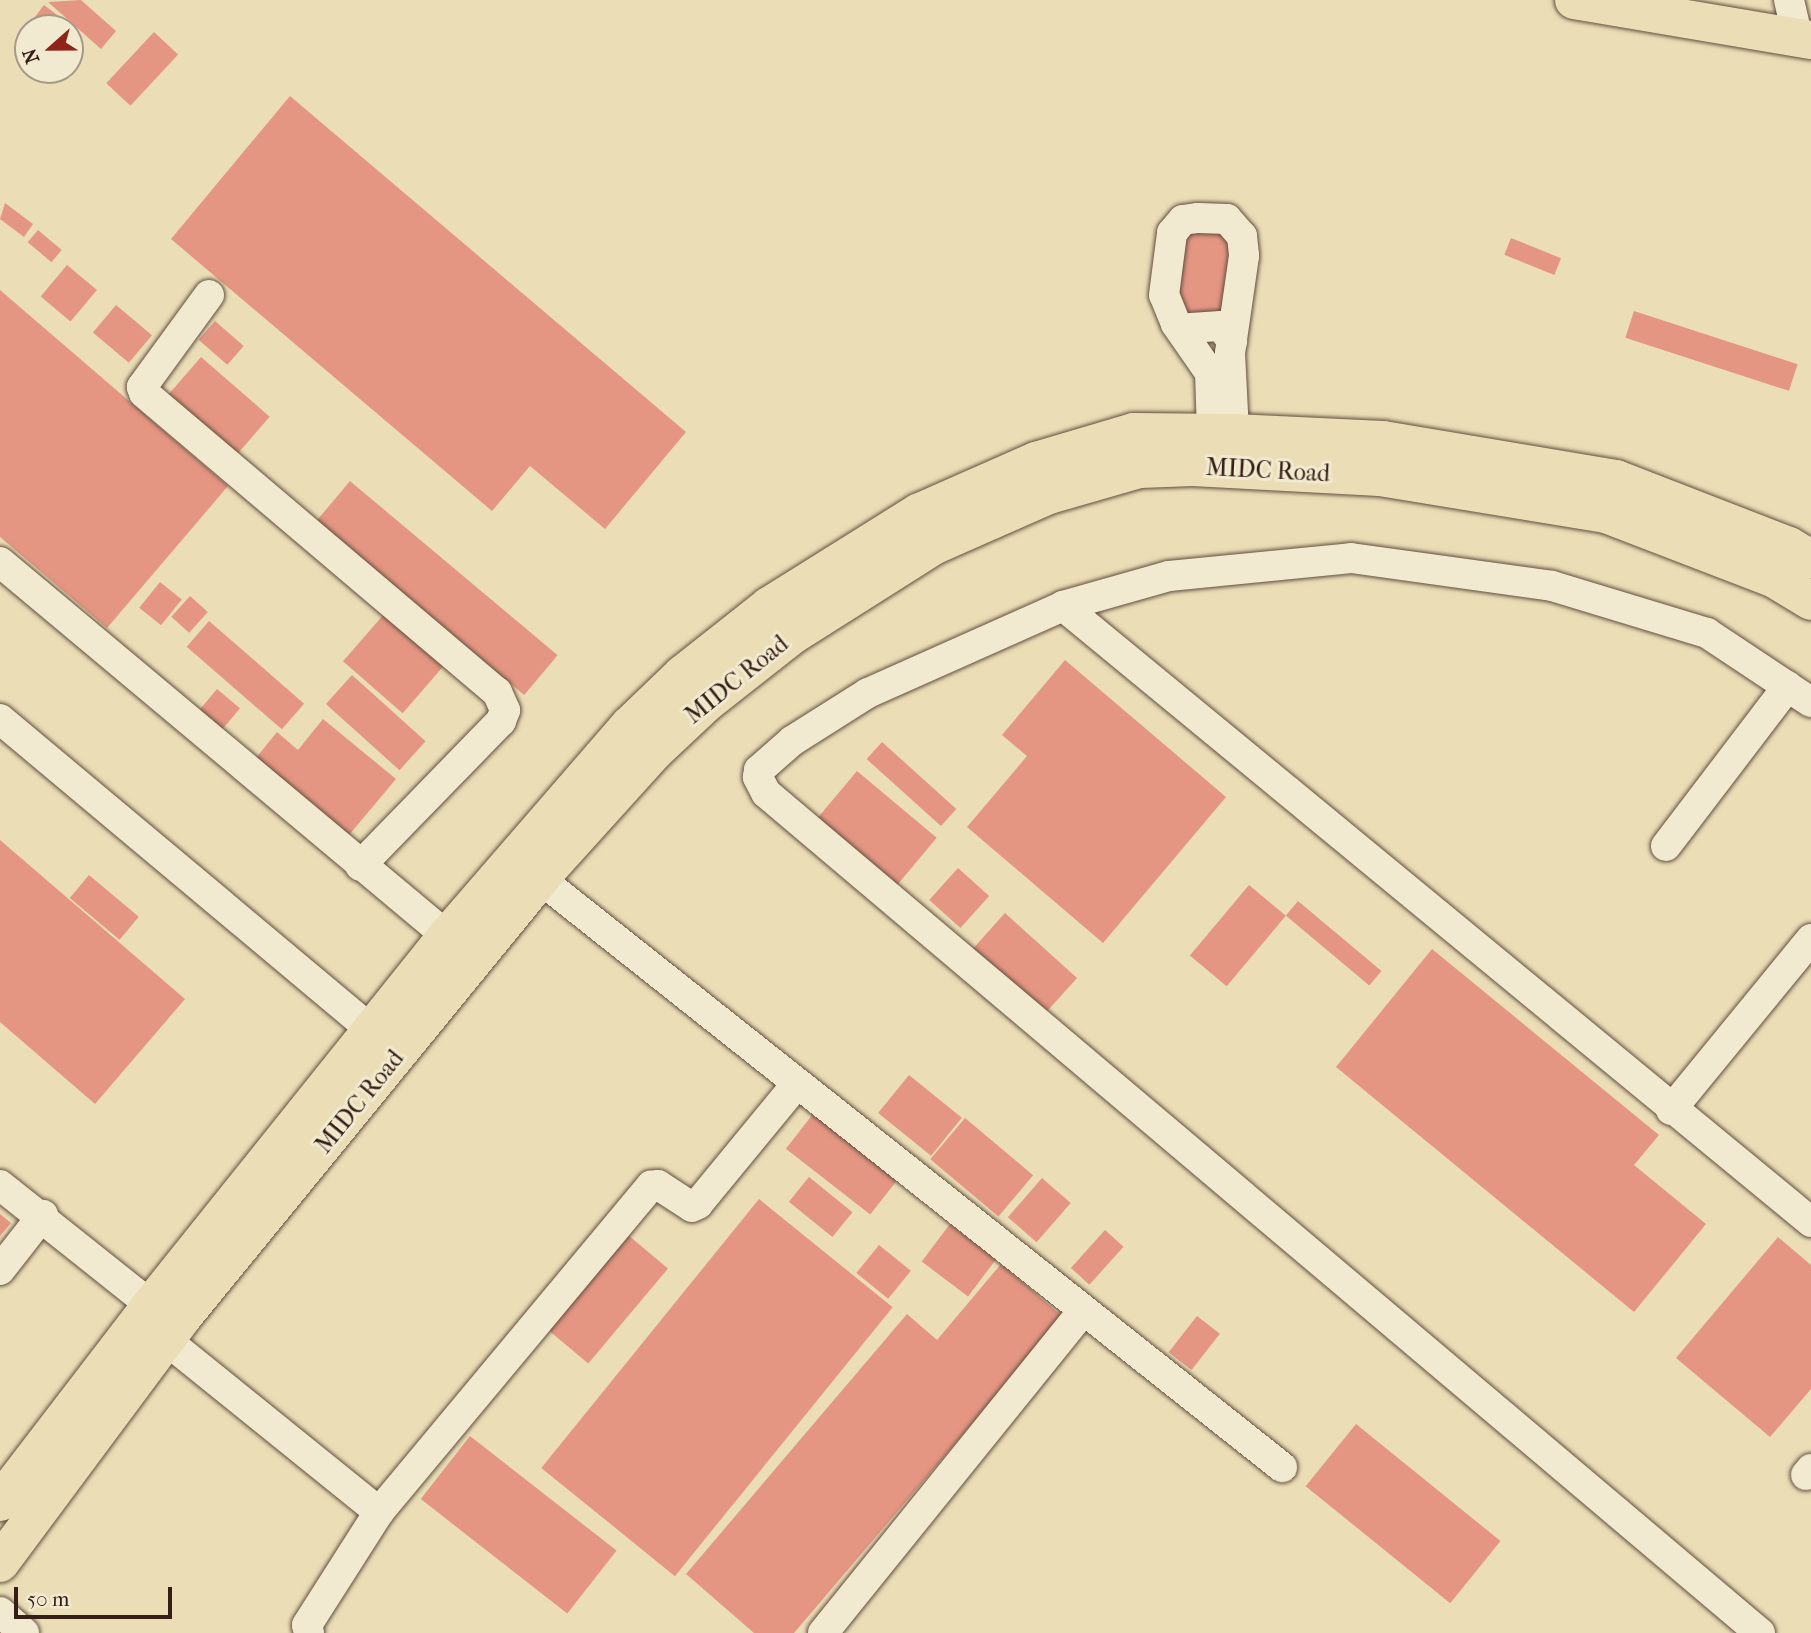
<!DOCTYPE html>
<html>
<head>
<meta charset="utf-8">
<style>
	body { margin:0 }
	#map { position:relative; width:1811px; height:1633px; overflow:hidden; background:#ebdeb7; font-family:"IM FELL French Canon",serif }
	div>[style] { position:absolute }
	.building>* { inset:0; background:#e59682; transform-origin:0 0 }
	.roads { filter:drop-shadow(0 0 2px #624e3e) drop-shadow(0 0 2px #624e3e) }
	.minor>* { height:30px; margin:-15px; padding:0 15px; transform-origin:15px; border-radius:15px; background:#f2ead0 }
	.major>* { height:38px; margin:-19px; padding:0 19px; transform-origin:19px; border-radius:19px; background:#ebdeb7 }
	span { translate:-50% -50%; white-space:nowrap; text-align:center; line-height:1.15; -webkit-text-stroke:6px #f2ead0; paint-order:stroke }
	.street-label { font-size:24px; color:#341e15 }
	.north { position:absolute; left:14px; top:14px; width:70px; height:70px; box-sizing:border-box; background:#f2ead0; border:2px solid #a69885; border-radius:50%; rotate:249deg; font-size:19px; font-weight:700; line-height:28px; text-align:center; color:#341e15 }
	.north::after { content:''; display:block; margin:auto; width:24px; height:32px; background:#8f2418; clip-path:polygon(50% 0,100% 100%,50% 72%,0 100%) }
	.scale { position:absolute; left:14px; top:1587px; width:158px; height:32px; box-sizing:border-box; border:4px solid #341e15; border-top:0; padding-left:9px; font-size:21px; line-height:24px; white-space:nowrap; color:#341e15; -webkit-text-stroke:5px #f2ead0; paint-order:stroke }
</style>
</head>
<body>
<div id="map">
	<div class="building">
		<div style="clip-path:polygon(81px 0,116px 31px,101px 49px,48px 2px)"></div>
		<div style="clip-path:polygon(44px 5px,77px 30px,70px 40px,70px 28px,28px 26px)"></div>
		<div style="left:154px;top:32px;width:33px;height:70px;rotate:43deg"></div>
		<div style="clip-path:polygon(290px 96px,686px 432px,605px 529px,530px 466px,492px 511px,171px 239px)"></div>
		<div style="clip-path:polygon(5px 203px,33px 224px,24px 237px,0 219px)"></div>
		<div style="left:1184px;top:229px;width:47px;height:83px;rotate:6deg"></div>
		<div style="left:38px;top:230px;width:31px;height:16px;rotate:40deg"></div>
		<div style="left:1511px;top:238px;width:54px;height:18px;rotate:22deg"></div>
		<div style="left:67px;top:265px;width:39px;height:41px;rotate:40deg"></div>
		<div style="clip-path:polygon(0 290px,228px 486px,107px 628px,0 537px)"></div>
		<div style="left:116px;top:305px;width:47px;height:36px;rotate:40deg"></div>
		<div style="left:1634px;top:311px;width:172px;height:28px;rotate:18deg"></div>
		<div style="left:215px;top:321px;width:38px;height:25px;rotate:41deg"></div>
		<div style="left:201px;top:357px;width:91px;height:50px;rotate:41deg"></div>
		<div style="left:350px;top:481px;width:271px;height:52px;rotate:40deg"></div>
		<div style="left:160px;top:582px;width:28px;height:33px;rotate:39deg"></div>
		<div style="left:190px;top:596px;width:24px;height:28px;rotate:42deg"></div>
		<div style="left:385px;top:613px;width:79px;height:64px;rotate:41deg"></div>
		<div style="left:209px;top:621px;width:126px;height:34px;rotate:41deg"></div>
		<div style="clip-path:polygon(1065px 660px,1226px 797px,1103px 943px,967px 827px,1027px 756px,1002px 735px)"></div>
		<div style="left:352px;top:675px;width:99px;height:39px;rotate:42deg"></div>
		<div style="left:217px;top:689px;width:30px;height:28px;rotate:40deg"></div>
		<div style="clip-path:polygon(323px 719px,396px 779px,349px 835px,256px 758px,277px 732px,298px 750px)"></div>
		<div style="left:882px;top:742px;width:100px;height:23px;rotate:42deg"></div>
		<div style="left:857px;top:771px;width:104px;height:64px;rotate:40deg"></div>
		<div style="clip-path:polygon(0 840px,185px 999px,95px 1104px,0 1022px)"></div>
		<div style="left:958px;top:868px;width:42px;height:43px;rotate:42deg"></div>
		<div style="left:89px;top:875px;width:65px;height:30px;rotate:40deg"></div>
		<div style="left:1249px;top:885px;width:48px;height:92px;rotate:40deg"></div>
		<div style="left:1298px;top:901px;width:109px;height:19px;rotate:40deg"></div>
		<div style="left:1005px;top:913px;width:97px;height:48px;rotate:42deg"></div>
		<div style="clip-path:polygon(1432px 949px,1659px 1135px,1634px 1165px,1706px 1224px,1634px 1312px,1336px 1067px)"></div>
		<div style="left:909px;top:1075px;width:68px;height:49px;rotate:39deg"></div>
		<div style="left:813px;top:1114px;width:107px;height:44px;rotate:38deg"></div>
		<div style="left:965px;top:1118px;width:89px;height:54px;rotate:40deg"></div>
		<div style="left:809px;top:1177px;width:56px;height:32px;rotate:39deg"></div>
		<div style="left:1042px;top:1178px;width:38px;height:52px;rotate:41deg"></div>
		<div style="left:759px;top:1199px;width:172px;height:346px;rotate:39deg"></div>
		<div style="clip-path:polygon(0 1214px,11px 1223px,0 1236px)"></div>
		<div style="left:950px;top:1224px;width:58px;height:47px;rotate:37deg"></div>
		<div style="left:622px;top:1230px;width:60px;height:124px;rotate:40deg"></div>
		<div style="left:1105px;top:1230px;width:25px;height:51px;rotate:42deg"></div>
		<div style="clip-path:polygon(1778px 1237px,1811px 1265px,1811px 1389px,1770px 1437px,1676px 1358px)"></div>
		<div style="left:879px;top:1245px;width:41px;height:36px;rotate:39deg"></div>
		<div style="clip-path:polygon(1001px 1264px,1063px 1317px,794px 1633px,754px 1633px,686px 1574px,907px 1314px,937px 1340px)"></div>
		<div style="left:1197px;top:1316px;width:29px;height:46px;rotate:38deg"></div>
		<div style="left:1356px;top:1424px;width:186px;height:80px;rotate:39deg"></div>
		<div style="left:470px;top:1436px;width:186px;height:80px;rotate:38deg"></div>
	</div>
	<div class="roads">
		<div class="minor">
			<div style="left:1789px;top:0;width:39px;rotate:77deg"></div>
			<div style="left:209px;top:295px;width:114px;rotate:126.1deg"></div>
			<div style="left:142px;top:387px;width:6px;rotate:72deg"></div>
			<div style="left:144px;top:393px;width:463px;rotate:40.3deg"></div>
			<div style="left:497px;top:692px;width:20px;rotate:66deg"></div>
			<div style="left:505px;top:710px;width:12px;rotate:110deg"></div>
			<div style="left:501px;top:721px;width:202px;rotate:134.2deg"></div>
			<div style="left:1184px;top:335px;width:10px;rotate:-45deg"></div>
			<div style="left:1191px;top:328px;width:30px;rotate:-4deg"></div>
			<div style="left:1221px;top:326px;width:19px;rotate:54deg"></div>
			<div style="left:1212px;top:432px;width:59px;rotate:-91.9deg"></div>
			<div style="left:1210px;top:373px;width:60px;rotate:-124.8deg"></div>
			<div style="left:1176px;top:324px;width:31px;rotate:-112deg"></div>
			<div style="left:1164px;top:295px;width:63px;rotate:-82.6deg"></div>
			<div style="left:1172px;top:233px;width:17px;rotate:-50deg"></div>
			<div style="left:1183px;top:220px;width:15px;rotate:-8deg"></div>
			<div style="left:1198px;top:218px;width:29px;rotate:2deg"></div>
			<div style="left:1227px;top:219px;width:23px;rotate:49deg"></div>
			<div style="left:1242px;top:236px;width:20px;rotate:84deg"></div>
			<div style="left:1244px;top:256px;width:98px;rotate:98.2deg"></div>
			<div style="left:1230px;top:353px;width:80px;rotate:87.1deg"></div>
			<div style="left:0;top:562px;width:583px;rotate:39.92deg"></div>
			<div style="left:1063px;top:606px;width:969px;rotate:39.47deg"></div>
			<div style="left:0;top:719px;width:505px;rotate:39.94deg"></div>
			<div style="left:1666px;top:846px;width:201px;rotate:-52.7deg"></div>
			<div style="left:540px;top:879px;width:947px;rotate:38.4deg"></div>
			<div style="left:1671px;top:1110px;width:221px;rotate:-50.7deg"></div>
			<div style="left:0;top:1185px;width:193px;rotate:38.5deg"></div>
			<div style="left:0;top:1270px;width:70px;rotate:-52deg"></div>
			<div style="left:166px;top:1340px;width:274px;rotate:38.9deg"></div>
			<div style="left:1806px;top:1475px;width:8px;rotate:-50deg"></div>
			<div style="left:0;top:1612px;width:32px;rotate:41deg"></div>
			<div style="left:309px;top:1633px;width:8px;rotate:-104deg"></div>
			<div style="left:307px;top:1625px;width:134px;rotate:-57.5deg"></div>
			<div style="left:379px;top:1512px;width:425px;rotate:-50.2deg"></div>
			<div style="left:651px;top:1186px;width:7px;rotate:-8deg"></div>
			<div style="left:658px;top:1185px;width:40px;rotate:32.9deg"></div>
			<div style="left:692px;top:1207px;width:7px;rotate:-27deg"></div>
			<div style="left:698px;top:1204px;width:153px;rotate:-50.6deg"></div>
			<div style="left:823px;top:1633px;width:414px;rotate:-51.1deg"></div>
			<div style="left:1760px;top:1633px;width:1301px;rotate:-139.8deg"></div>
			<div style="left:766px;top:793px;width:18px;rotate:-117deg"></div>
			<div style="left:758px;top:777px;width:7px;rotate:-82deg"></div>
			<div style="left:759px;top:770px;width:44px;rotate:-41.3deg"></div>
			<div style="left:792px;top:741px;width:90px;rotate:-32.3deg"></div>
			<div style="left:868px;top:693px;width:214px;rotate:-24deg"></div>
			<div style="left:1063px;top:606px;width:110px;rotate:-15.8deg"></div>
			<div style="left:1169px;top:576px;width:183px;rotate:-5.6deg"></div>
			<div style="left:1351px;top:558px;width:203px;rotate:7.9deg"></div>
			<div style="left:1552px;top:586px;width:162px;rotate:16.9deg"></div>
			<div style="left:1707px;top:633px;width:125px;rotate:33.6deg"></div>
		</div>
		<div class="major">
			<div style="left:1574px;top:0;width:240px;rotate:9.6deg"></div>
			<div style="left:0;top:1502px;width:248px;rotate:-52.5deg"></div>
			<div style="left:151px;top:1305px;width:473px;rotate:-51.3deg"></div>
			<div style="left:447px;top:936px;width:278px;rotate:-49.1deg"></div>
			<div style="left:629px;top:726px;width:74px;rotate:-43.9deg"></div>
			<div style="left:682px;top:675px;width:111px;rotate:-38.4deg"></div>
			<div style="left:769px;top:606px;width:176px;rotate:-32deg"></div>
			<div style="left:918px;top:513px;width:129px;rotate:-23.8deg"></div>
			<div style="left:1036px;top:461px;width:102px;rotate:-16.5deg"></div>
			<div style="left:1134px;top:432px;width:100px;rotate:0.6deg"></div>
			<div style="left:1234px;top:433px;width:149px;rotate:2.7deg"></div>
			<div style="left:1383px;top:440px;width:236px;rotate:9.5deg"></div>
			<div style="left:1616px;top:479px;width:186px;rotate:21.2deg"></div>
			<div style="left:1789px;top:546px;width:26px;rotate:31deg"></div>
			<div style="left:0;top:1563px;width:304px;rotate:-53.4deg"></div>
			<div style="left:181px;top:1319px;width:583px;rotate:-50.77deg"></div>
			<div style="left:550px;top:867px;width:155px;rotate:-47.9deg"></div>
			<div style="left:654px;top:752px;width:71px;rotate:-43.3deg"></div>
			<div style="left:706px;top:703px;width:108px;rotate:-38.2deg"></div>
			<div style="left:791px;top:636px;width:170px;rotate:-32.3deg"></div>
			<div style="left:935px;top:545px;width:124px;rotate:-23.7deg"></div>
			<div style="left:1049px;top:495px;width:94px;rotate:-16.1deg"></div>
			<div style="left:1139px;top:469px;width:54px;rotate:-2.1deg"></div>
			<div style="left:1193px;top:467px;width:187px;rotate:3.1deg"></div>
			<div style="left:1380px;top:477px;width:229px;rotate:9.3deg"></div>
			<div style="left:1606px;top:514px;width:179px;rotate:21deg"></div>
			<div style="left:1773px;top:578px;width:44px;rotate:31.2deg"></div>
		</div>
	</div>
	<div class="street-label">
		<span style="left:1268px;top:471px;rotate:3deg">MIDC Road</span>
		<span style="left:737px;top:680px;rotate:-39deg">MIDC Road</span>
		<span style="left:360px;top:1102px;rotate:-51deg">MIDC Road</span>
	</div>
	<div class="north">N</div>
	<div class="scale">50 m</div>
</div>
</body>
</html>
